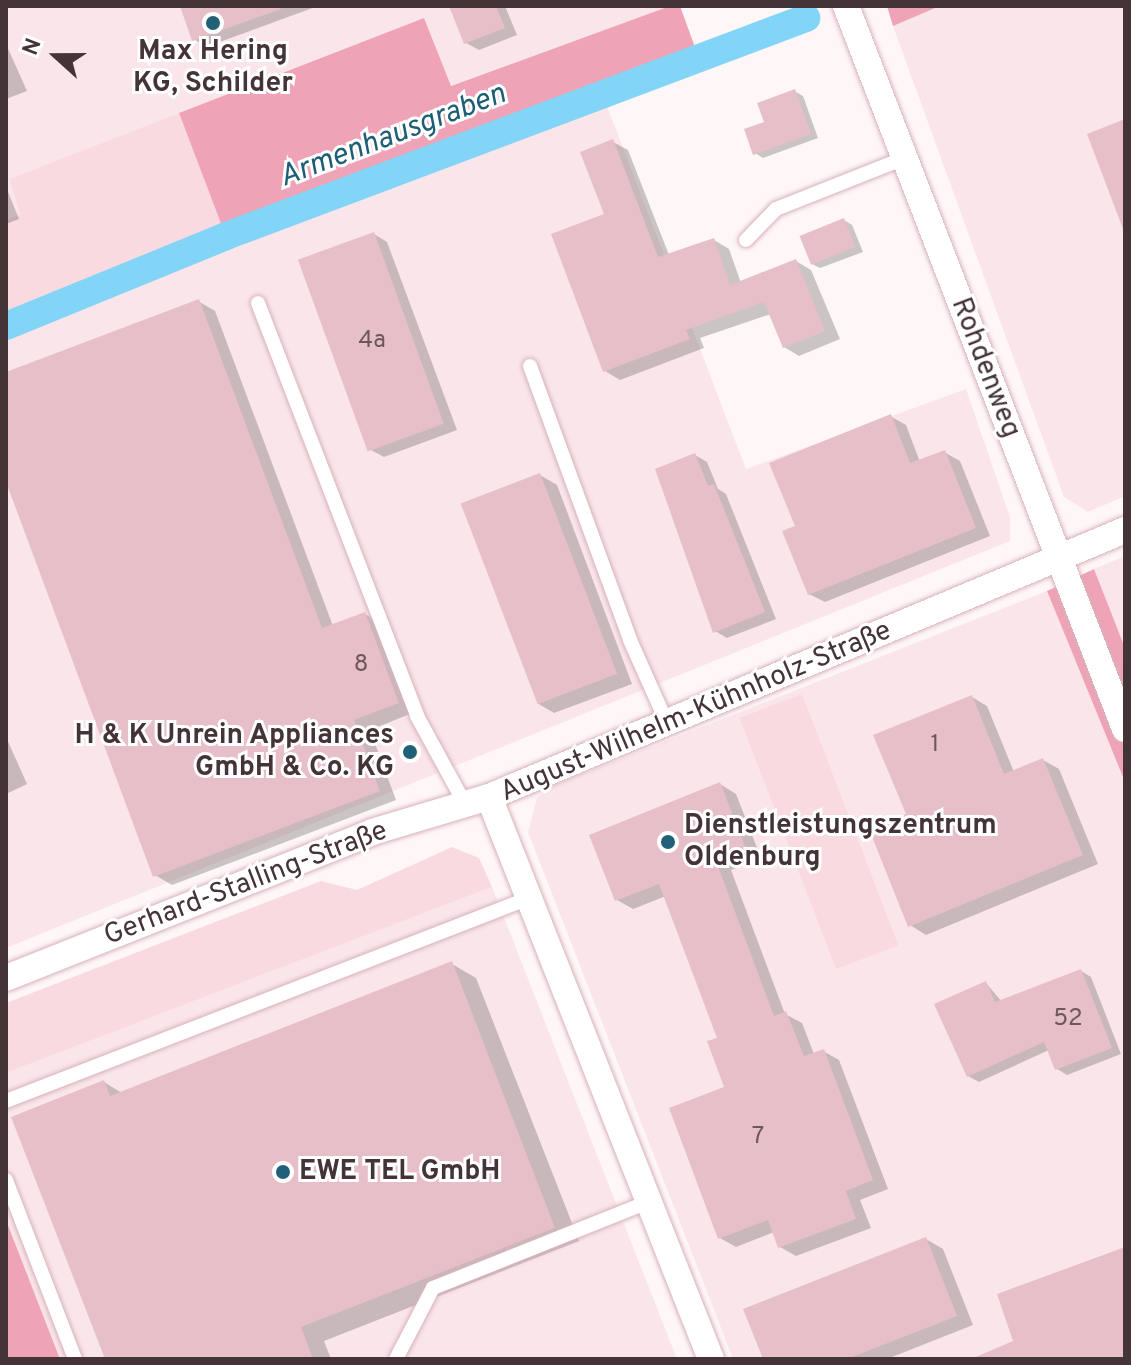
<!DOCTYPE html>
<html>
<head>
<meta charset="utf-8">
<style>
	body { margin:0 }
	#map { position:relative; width:1131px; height:1365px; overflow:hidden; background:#fef6f7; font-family:Overpass,sans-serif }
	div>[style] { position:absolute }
	.built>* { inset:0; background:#fae6ea }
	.green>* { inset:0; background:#f9dae0; transform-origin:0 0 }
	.forest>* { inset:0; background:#efa3b6 }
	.shadow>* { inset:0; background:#0003 }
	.canal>* { height:28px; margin:-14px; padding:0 14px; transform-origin:14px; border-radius:14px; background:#82d5f7 }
	.building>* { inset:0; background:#e7bfc8; transform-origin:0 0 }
	.roads { filter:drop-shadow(0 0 2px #d8b1ba) drop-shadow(0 0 2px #d8b1ba) }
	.service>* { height:14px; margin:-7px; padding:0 7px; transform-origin:7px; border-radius:7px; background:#fff }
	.minor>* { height:26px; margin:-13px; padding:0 13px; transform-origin:13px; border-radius:13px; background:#fff }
	.dots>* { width:22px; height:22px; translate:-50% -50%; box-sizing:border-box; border:4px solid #fff; border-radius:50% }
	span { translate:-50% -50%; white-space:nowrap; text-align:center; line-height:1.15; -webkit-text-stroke:6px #fff; paint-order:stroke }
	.number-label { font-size:24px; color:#6d575c }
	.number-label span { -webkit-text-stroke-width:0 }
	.poi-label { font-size:28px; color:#443438; font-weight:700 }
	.right { translate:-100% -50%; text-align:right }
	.left { translate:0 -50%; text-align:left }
	.street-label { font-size:28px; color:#443438 }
	.water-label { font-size:30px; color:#1c5e75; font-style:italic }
	.frame { position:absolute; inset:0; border:8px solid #443438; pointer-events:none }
	.north { position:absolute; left:16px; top:16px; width:80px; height:80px; -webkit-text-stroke:6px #fff; paint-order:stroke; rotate:291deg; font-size:22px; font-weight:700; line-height:32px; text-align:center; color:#443438 }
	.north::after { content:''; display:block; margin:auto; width:28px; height:36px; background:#443438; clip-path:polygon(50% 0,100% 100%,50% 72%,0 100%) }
</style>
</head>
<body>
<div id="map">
	<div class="built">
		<div style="clip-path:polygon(6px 6px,670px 6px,450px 86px,424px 18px,9px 179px,20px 214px,6px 220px)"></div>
		<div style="clip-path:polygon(940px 6px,1125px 6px,1125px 496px,1088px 512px,1064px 497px,893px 26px)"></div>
		<div style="clip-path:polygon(605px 101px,746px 469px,966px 389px,1010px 517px,1010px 541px,6px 948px,6px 332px)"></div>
		<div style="clip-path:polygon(1125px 556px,1125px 648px,1094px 569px)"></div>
		<div style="clip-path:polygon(evenodd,1047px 591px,1125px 782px,1125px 1359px,733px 1359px,528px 832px,537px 798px,550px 787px,1047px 591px,802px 694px,836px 970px,740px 719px,802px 694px)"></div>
		<div style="clip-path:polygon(492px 887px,677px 1359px,60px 1359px,6px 1220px,6px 1073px)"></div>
	</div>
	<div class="green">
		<div style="clip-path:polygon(179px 113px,223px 229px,6px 315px,6px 220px,20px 214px,9px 179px)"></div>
		<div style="left:802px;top:694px;width:269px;height:67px;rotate:69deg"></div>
		<div style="clip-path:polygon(452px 847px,479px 858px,492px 887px,6px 1073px,6px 1003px,321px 881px,357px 890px)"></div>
	</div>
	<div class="forest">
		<div style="clip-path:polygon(670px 6px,680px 6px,696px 50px,223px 229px,179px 113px,424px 18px,451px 86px)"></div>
		<div style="clip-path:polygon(887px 6px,940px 6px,893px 26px)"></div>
		<div style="clip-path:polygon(1094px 569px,1125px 648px,1125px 782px,1047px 591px)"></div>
		<div style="clip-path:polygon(6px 1220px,60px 1359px,6px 1359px)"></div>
	</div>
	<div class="shadow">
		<div style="clip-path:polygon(182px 6px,318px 6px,206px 47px,194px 39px)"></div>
		<div style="clip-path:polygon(452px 6px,505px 6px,517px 35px,479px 50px,466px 43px)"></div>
		<div style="clip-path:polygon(6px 44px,27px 91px,6px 99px)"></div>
		<div style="clip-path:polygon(794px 91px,803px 96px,818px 138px,763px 158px,755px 153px,767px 123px)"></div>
		<div style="clip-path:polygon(613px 142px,628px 150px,669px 255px,714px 240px,729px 249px,741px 283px,796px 261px,811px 270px,840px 339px,799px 356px,784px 347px,771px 314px,700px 338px,704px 348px,620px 380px,605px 371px,606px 215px)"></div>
		<div style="clip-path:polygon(6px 187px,19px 219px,6px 224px)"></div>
		<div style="clip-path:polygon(844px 220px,852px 225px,863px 252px,820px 268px,812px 264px)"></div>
		<div style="clip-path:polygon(374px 234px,387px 242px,457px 430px,384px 457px,371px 450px)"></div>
		<div style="clip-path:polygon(198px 301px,215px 311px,333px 626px,365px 614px,381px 624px,415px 712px,370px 730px,396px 800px,172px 885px,155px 875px,6px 477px,6px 374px)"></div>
		<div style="clip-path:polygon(890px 416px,906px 425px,920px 462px,944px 452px,960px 461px,990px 536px,825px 602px,809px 594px,798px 527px)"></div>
		<div style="clip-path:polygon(695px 455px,707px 462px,718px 489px,726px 494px,776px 619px,727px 638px,715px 631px)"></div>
		<div style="clip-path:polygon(540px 475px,557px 485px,632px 684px,554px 713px,537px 703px)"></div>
		<div style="clip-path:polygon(972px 697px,987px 706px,1014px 772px,1043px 760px,1059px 769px,1098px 864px,926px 935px,910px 925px,908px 816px)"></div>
		<div style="clip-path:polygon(6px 737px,27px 784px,6px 794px)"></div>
		<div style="clip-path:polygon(720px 784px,736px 794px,761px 858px,731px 870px,785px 1014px,802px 1023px,814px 1054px,823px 1051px,839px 1060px,888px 1189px,860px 1200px,871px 1228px,796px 1256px,780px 1247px,774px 1232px,736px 1247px,720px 1238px,726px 1088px,719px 1039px,666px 896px,633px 909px,617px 900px)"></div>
		<div style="clip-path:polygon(452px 964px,476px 978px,579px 1241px,324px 1341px,331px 1359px,107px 1359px,104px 1082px,122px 1093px)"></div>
		<div style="clip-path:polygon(1081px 971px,1091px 977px,1121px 1054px,1067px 1075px,1057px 1069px,1049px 1050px,979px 1082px,968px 1076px,986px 983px,1002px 1002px)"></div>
		<div style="clip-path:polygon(926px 1239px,943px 1249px,973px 1325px,887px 1359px,765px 1359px)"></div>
	</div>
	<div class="canal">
		<div style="left:6px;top:326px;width:238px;rotate:-22.2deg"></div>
		<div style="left:226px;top:236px;width:620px;rotate:-20.6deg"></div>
	</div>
	<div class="building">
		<div style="clip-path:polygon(180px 6px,280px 6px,281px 9px,192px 41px)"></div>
		<div style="clip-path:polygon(449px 6px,496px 6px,505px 28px,464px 44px)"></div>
		<div style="clip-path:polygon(795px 89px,811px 134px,753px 155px,744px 129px,764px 122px,757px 103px)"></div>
		<div style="clip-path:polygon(1125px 119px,1125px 229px,1123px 229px,1087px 134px)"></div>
		<div style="clip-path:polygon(613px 139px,658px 257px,714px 238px,730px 285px,796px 259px,825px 331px,783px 348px,764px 302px,686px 330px,690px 339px,603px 372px,551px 234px,604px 214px,580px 152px)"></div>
		<div style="left:844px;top:218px;width:31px;height:48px;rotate:68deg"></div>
		<div style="left:374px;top:232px;width:204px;height:81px;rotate:70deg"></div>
		<div style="clip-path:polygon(199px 299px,322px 628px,365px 612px,399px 703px,354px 720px,380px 791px,153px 877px,6px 482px,6px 372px)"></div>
		<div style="clip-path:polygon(891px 414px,910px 463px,945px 450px,976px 528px,808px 595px,782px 531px,795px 526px,769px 463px)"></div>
		<div style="clip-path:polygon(695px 453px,708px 486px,714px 484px,765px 612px,713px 633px,655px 469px)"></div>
		<div style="left:540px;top:473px;width:215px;height:85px;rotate:69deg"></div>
		<div style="clip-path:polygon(972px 695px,1004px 774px,1043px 758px,1083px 855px,908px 927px,869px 829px,906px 814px,873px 735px)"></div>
		<div style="clip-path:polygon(720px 782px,746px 849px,716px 861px,774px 1016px,786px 1011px,804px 1056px,824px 1049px,873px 1180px,846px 1191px,856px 1219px,778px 1248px,768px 1220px,718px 1239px,669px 1108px,724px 1087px,707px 1041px,717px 1038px,659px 884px,615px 901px,589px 835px)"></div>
		<div style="clip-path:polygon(452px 961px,555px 1228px,301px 1327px,313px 1359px,105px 1359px,11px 1117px,104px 1080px,110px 1096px)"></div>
		<div style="clip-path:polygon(1081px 969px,1112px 1048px,1055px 1070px,1044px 1042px,967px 1077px,934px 1004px,986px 981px,995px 1002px)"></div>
		<div style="clip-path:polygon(926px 1237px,957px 1316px,847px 1359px,763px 1359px,743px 1309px)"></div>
		<div style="clip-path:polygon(1125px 1247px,1125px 1359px,971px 1359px,1013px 1341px,997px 1294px)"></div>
	</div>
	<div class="roads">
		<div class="service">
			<div style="left:746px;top:240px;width:43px;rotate:-45.9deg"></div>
			<div style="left:776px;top:209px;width:139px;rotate:-21.6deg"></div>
			<div style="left:258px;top:303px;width:443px;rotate:68.9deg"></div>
			<div style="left:417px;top:716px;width:102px;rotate:61.4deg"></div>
			<div style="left:530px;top:366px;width:292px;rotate:69.9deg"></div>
			<div style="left:630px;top:640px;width:91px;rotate:66deg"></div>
			<div style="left:6px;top:1101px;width:561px;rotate:-21.21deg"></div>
			<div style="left:6px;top:1180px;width:192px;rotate:68.9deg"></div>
			<div style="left:396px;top:1359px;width:80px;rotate:-62.5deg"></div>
			<div style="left:433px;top:1288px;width:229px;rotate:-21.8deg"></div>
		</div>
		<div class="minor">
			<div style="left:846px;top:6px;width:775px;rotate:68.9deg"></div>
			<div style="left:489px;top:797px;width:604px;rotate:68.45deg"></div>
			<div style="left:6px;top:978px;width:394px;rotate:-21.7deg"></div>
			<div style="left:372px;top:832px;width:122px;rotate:-16.7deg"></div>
			<div style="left:489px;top:797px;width:690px;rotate:-22.77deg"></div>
		</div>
	</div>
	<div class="dots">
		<div style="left:213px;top:23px;background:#226077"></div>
		<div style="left:410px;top:752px;background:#226077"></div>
		<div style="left:668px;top:842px;background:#226077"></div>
		<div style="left:283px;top:1172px;background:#226077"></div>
	</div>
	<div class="number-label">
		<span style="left:372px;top:342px">4a</span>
		<span style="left:361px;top:666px">8</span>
		<span style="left:935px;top:746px">1</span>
		<span style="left:1068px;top:1020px">52</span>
		<span style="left:758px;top:1138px">7</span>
	</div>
	<div class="poi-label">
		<span style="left:213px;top:68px">Max Hering<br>KG, Schilder</span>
		<span class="right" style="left:394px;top:752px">H &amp; K Unrein Appliances<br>GmbH &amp; Co. KG</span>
		<span class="left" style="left:684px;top:842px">Dienstleistungszentrum<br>Oldenburg</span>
		<span class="left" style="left:299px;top:1172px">EWE TEL GmbH</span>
	</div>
	<div class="street-label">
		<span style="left:985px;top:368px;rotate:69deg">Rohdenweg</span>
		<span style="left:696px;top:712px;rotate:-23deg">August-Wilhelm-Kühnholz-Straße</span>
		<span style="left:246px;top:884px;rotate:-21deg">Gerhard-Stalling-Straße</span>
	</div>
	<div class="water-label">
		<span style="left:393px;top:137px;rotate:-21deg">Armenhausgraben</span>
	</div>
	<div class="frame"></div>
	<div class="north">N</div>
</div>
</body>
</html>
